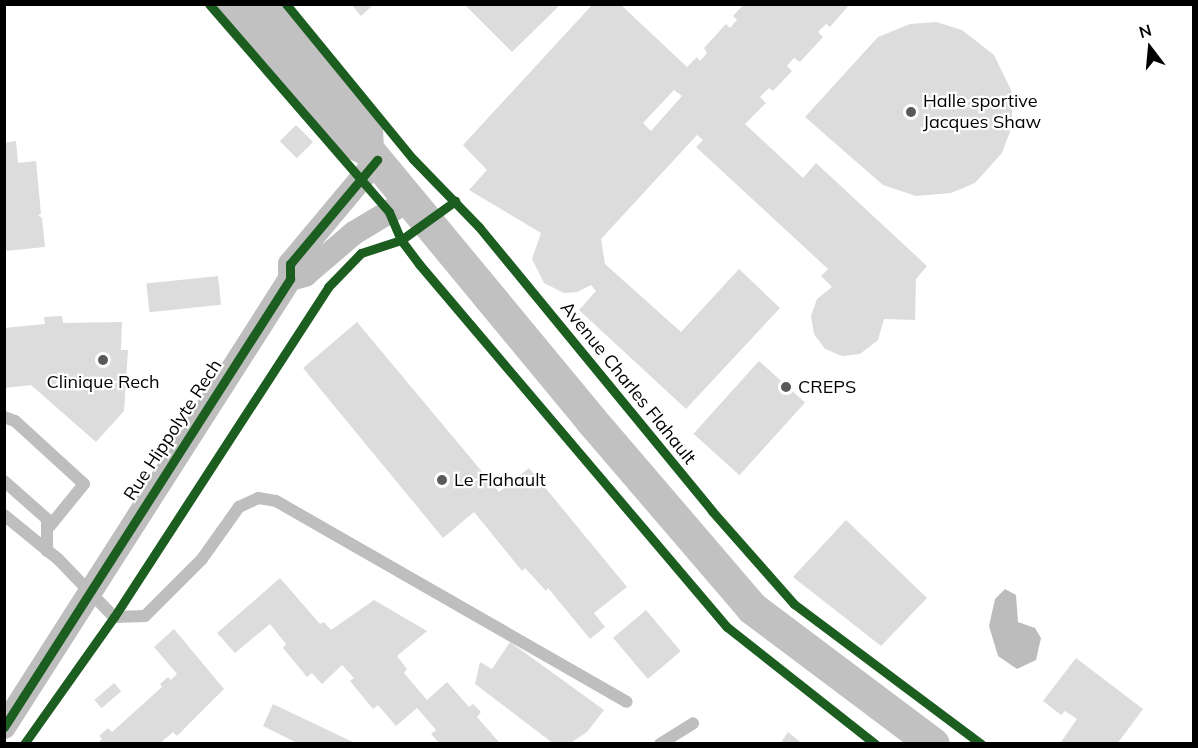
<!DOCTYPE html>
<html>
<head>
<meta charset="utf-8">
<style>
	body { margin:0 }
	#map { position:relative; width:1198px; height:748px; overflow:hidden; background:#fff; font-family:Mulish,sans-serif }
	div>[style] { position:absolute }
	.water>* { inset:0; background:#bcbcbc }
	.building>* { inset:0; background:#dcdcdc; transform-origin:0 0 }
	.service>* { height:12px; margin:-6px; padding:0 6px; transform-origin:6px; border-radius:6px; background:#bebebe }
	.minor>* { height:24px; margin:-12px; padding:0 12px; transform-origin:12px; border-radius:12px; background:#bebebe }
	.secondary>* { height:33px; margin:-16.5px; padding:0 16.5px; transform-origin:16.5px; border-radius:16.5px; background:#c1c1c1 }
	.cycleway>* { height:9px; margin:-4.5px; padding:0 4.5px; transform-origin:4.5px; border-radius:4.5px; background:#1b5e20 }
	.dots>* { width:16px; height:16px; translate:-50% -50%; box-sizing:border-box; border:3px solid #fff; border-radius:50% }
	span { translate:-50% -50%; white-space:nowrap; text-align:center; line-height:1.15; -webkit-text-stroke:4.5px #fff; paint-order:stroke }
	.poi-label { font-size:18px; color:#000 }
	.left { translate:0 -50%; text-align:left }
	.street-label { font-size:18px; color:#000 }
	.frame { position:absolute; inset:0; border:6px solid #000; pointer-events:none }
	.north { position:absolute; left:1120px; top:18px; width:60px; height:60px; -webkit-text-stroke:4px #fff; paint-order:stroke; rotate:344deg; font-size:16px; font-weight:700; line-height:24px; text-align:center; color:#000 }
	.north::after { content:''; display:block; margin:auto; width:21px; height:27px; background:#000; clip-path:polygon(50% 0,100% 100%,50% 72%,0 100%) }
</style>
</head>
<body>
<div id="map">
	<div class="water">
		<div style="clip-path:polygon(1005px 589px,1016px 595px,1018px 622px,1035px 628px,1041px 638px,1036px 660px,1017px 669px,998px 656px,989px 626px,995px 599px)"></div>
	</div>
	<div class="building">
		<div style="clip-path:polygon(351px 4px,374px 4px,361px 16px)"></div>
		<div style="clip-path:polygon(464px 4px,556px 4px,558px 7px,512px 52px)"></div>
		<div style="clip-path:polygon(evenodd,593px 4px,620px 4px,687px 67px,697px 57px,700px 61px,707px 53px,704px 48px,726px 24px,730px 28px,737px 20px,733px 16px,744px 4px,850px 4px,830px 27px,826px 24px,818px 32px,823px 37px,800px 62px,794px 58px,787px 66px,792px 71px,773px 91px,769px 88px,760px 97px,766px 103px,745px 124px,803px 178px,816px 163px,927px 266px,916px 279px,915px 320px,884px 319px,878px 340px,860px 354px,842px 356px,825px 349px,814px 334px,811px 316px,817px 299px,832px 287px,821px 276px,828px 269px,696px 147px,703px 140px,697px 135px,601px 239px,605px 264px,681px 332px,739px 269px,780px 308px,686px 409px,579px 310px,596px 291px,591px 285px,577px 292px,564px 293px,544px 283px,532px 259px,541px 233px,469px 190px,487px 170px,463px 145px,593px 4px,674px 90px,682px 96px,651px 131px,643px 123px,674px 90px)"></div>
		<div style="clip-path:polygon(936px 22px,962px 30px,994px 55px,1012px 92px,1012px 126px,1002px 153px,975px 183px,951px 193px,916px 196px,883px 185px,805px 117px,878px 37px,910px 24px)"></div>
		<div style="left:296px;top:125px;width:24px;height:23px;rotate:45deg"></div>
		<div style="clip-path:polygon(16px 141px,18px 163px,36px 161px,41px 214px,38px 215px,42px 218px,45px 247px,4px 251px,4px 143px)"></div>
		<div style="left:218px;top:276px;width:29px;height:72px;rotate:84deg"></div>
		<div style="clip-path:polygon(62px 316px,63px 323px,122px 322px,121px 350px,128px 350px,124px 411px,96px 442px,31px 385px,4px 388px,4px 328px,45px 324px,44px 317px)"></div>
		<div style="clip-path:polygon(357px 322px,499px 492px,529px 468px,627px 587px,594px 613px,605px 627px,590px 639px,548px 588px,546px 591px,525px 568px,522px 571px,474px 512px,443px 538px,303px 368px)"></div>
		<div style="left:759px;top:361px;width:62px;height:98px;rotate:42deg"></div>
		<div style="clip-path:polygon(846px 520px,927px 598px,881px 646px,793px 577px)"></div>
		<div style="clip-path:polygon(280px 578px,320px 624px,324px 622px,331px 630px,374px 600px,427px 631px,397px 656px,407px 669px,404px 673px,427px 700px,447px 682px,469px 707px,473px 704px,481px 712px,477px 717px,499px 742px,440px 744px,431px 734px,436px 730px,417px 708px,396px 726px,378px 705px,373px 709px,350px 681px,354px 678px,342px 665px,322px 684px,312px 673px,307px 677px,283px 648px,286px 644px,270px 624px,235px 653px,217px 633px)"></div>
		<div style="left:646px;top:610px;width:54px;height:43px;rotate:50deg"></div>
		<div style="clip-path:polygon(174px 629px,224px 689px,177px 736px,173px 732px,159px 744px,97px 744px,102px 739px,99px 736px,108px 728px,112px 732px,162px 687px,160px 684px,168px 677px,171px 680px,177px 674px,154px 647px)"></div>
		<div style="clip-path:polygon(510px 642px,604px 710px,587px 732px,569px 744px,554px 744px,475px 684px,480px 662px,492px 669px)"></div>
		<div style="clip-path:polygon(1076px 658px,1143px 709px,1117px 744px,1061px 742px,1077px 719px,1065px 711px,1061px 715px,1043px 701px)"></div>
		<div style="left:114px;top:683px;width:11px;height:26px;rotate:49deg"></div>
		<div style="clip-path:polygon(273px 704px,357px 744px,299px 744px,263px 726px)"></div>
		<div style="clip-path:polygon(788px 732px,803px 744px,780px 744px)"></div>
	</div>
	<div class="service">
		<div style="left:4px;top:417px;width:12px;rotate:20deg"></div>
		<div style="left:15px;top:421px;width:93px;rotate:42.4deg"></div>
		<div style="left:84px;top:484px;width:55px;rotate:129.1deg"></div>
		<div style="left:4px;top:481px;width:57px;rotate:41.5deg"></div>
		<div style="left:47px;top:519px;width:32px;rotate:90deg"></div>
		<div style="left:4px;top:515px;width:70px;rotate:39.2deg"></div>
		<div style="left:58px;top:559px;width:81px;rotate:46deg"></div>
		<div style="left:114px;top:617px;width:31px;rotate:-2deg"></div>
		<div style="left:145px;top:616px;width:81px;rotate:-45deg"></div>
		<div style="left:202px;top:559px;width:64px;rotate:-54.6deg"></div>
		<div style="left:239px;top:507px;width:21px;rotate:-25deg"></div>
		<div style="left:258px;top:498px;width:18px;rotate:9deg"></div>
		<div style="left:276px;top:501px;width:404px;rotate:29.8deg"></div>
		<div style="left:660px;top:744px;width:39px;rotate:-32deg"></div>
	</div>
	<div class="minor">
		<div style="left:290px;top:279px;width:16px;rotate:-15deg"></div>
		<div style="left:305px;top:275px;width:65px;rotate:-40.6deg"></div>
		<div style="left:354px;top:233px;width:64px;rotate:-31deg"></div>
		<div style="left:4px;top:727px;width:532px;rotate:-57.45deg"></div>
		<div style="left:290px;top:279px;width:15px;rotate:-90deg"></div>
		<div style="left:290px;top:264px;width:136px;rotate:-50.1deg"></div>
	</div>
	<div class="secondary">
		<div style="left:230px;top:4px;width:178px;rotate:49.3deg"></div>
		<div style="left:346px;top:139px;width:23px;rotate:25deg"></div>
		<div style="left:367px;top:149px;width:352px;rotate:50.4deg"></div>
		<div style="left:591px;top:420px;width:248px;rotate:49.4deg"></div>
		<div style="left:752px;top:608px;width:226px;rotate:36.9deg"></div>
		<div style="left:266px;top:4px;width:157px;rotate:50.4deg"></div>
		<div style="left:366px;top:125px;width:24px;rotate:88deg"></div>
	</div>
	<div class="cycleway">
		<div style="left:209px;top:4px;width:275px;rotate:49.1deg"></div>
		<div style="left:389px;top:212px;width:30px;rotate:67deg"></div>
		<div style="left:401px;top:240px;width:30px;rotate:53deg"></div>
		<div style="left:419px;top:264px;width:476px;rotate:49.7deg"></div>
		<div style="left:727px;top:627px;width:189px;rotate:38.3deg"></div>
		<div style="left:286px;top:4px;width:200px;rotate:50.7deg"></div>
		<div style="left:413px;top:159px;width:95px;rotate:45.9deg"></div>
		<div style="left:479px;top:227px;width:367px;rotate:50.6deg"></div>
		<div style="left:712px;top:511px;width:124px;rotate:48.6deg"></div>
		<div style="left:794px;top:604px;width:234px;rotate:36.8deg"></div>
		<div style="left:4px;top:727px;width:532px;rotate:-57.45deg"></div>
		<div style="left:290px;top:279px;width:15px;rotate:-90deg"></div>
		<div style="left:290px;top:264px;width:136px;rotate:-50.1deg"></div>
		<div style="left:24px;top:744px;width:156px;rotate:-54.7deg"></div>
		<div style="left:114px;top:617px;width:393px;rotate:-57deg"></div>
		<div style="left:328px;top:287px;width:47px;rotate:-45.9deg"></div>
		<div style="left:361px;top:253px;width:42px;rotate:-18deg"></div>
		<div style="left:401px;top:240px;width:67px;rotate:-35.8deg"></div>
	</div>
	<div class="dots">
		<div style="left:911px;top:112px;background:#595959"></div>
		<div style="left:103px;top:360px;background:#595959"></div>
		<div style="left:786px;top:387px;background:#595959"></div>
		<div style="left:442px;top:480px;background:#595959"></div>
	</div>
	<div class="poi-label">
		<span class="left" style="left:923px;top:112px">Halle sportive<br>Jacques Shaw</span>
		<span style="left:103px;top:382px">Clinique Rech</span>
		<span class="left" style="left:798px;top:387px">CREPS</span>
		<span class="left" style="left:454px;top:480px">Le Flahault</span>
	</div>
	<div class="street-label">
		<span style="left:628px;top:383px;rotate:51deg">Avenue Charles Flahault</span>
		<span style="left:173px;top:430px;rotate:-57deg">Rue Hippolyte Rech</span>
	</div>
	<div class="frame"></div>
	<div class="north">N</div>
</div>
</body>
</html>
